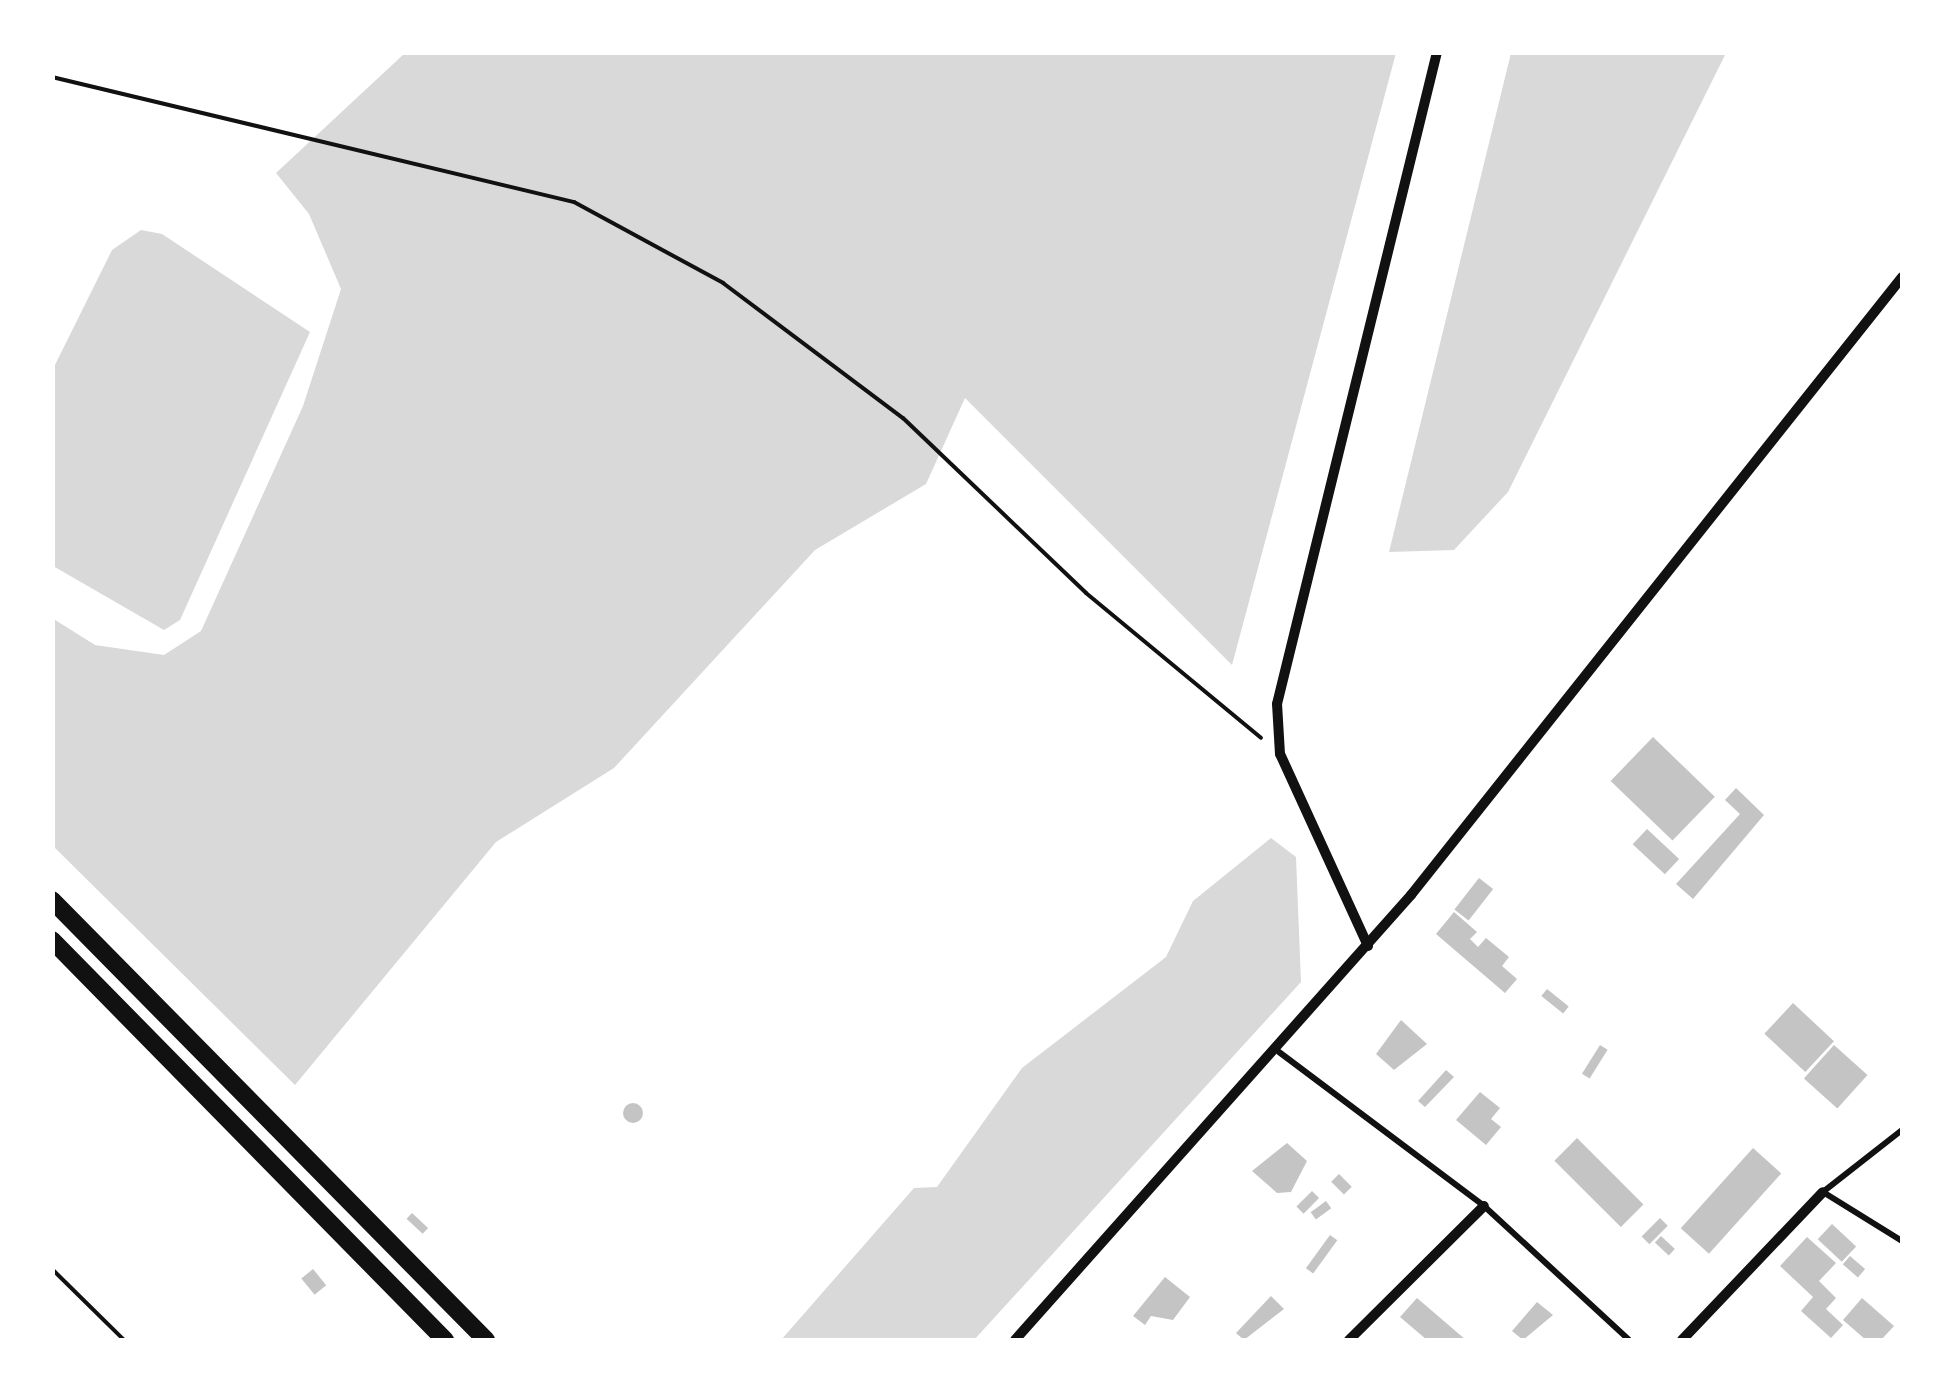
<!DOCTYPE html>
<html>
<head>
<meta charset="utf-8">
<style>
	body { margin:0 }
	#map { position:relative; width:1955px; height:1393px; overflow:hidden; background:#fff; font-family:Lato,sans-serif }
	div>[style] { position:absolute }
	.water>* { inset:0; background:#d9d9d9 }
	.building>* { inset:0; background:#c4c4c4; transform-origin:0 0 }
	.round { border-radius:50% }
	.path>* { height:4px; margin:-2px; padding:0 2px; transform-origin:2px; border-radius:2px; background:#111 }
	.service>* { height:6px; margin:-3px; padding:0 3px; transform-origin:3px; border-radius:3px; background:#111 }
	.minor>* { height:10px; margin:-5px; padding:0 5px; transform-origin:5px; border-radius:5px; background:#111 }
	.secondary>* { height:18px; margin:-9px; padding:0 9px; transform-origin:9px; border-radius:9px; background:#111 }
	span { translate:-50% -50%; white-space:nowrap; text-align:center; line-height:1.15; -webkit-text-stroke:9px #fff; paint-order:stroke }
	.frame { position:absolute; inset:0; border:55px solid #fff; pointer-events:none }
</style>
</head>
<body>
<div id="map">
	<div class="water">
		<div style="clip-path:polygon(405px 53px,1396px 53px,1232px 665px,965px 398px,926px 484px,815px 550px,614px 768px,496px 842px,295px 1085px,53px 846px,52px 618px,95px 645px,164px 655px,201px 631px,303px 406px,341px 289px,309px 214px,276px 173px)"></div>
		<div style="clip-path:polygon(1511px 53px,1726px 53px,1508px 492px,1454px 550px,1389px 552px)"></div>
		<div style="clip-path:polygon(141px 230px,162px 234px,310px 332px,180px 620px,164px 630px,53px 566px,53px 369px,112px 250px)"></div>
		<div style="clip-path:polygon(1271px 838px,1296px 857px,1301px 982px,974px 1340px,781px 1340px,914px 1188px,937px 1187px,1022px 1068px,1166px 957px,1193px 901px)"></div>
	</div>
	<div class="building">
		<div style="left:1653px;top:737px;width:86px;height:61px;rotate:44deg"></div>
		<div style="clip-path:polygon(1736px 788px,1764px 815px,1693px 899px,1676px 884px,1740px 814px,1725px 800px)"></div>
		<div style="left:1647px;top:829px;width:44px;height:21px;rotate:43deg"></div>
		<div style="left:1479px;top:878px;width:18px;height:40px;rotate:38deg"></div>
		<div style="clip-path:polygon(1454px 912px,1477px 932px,1470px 939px,1478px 947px,1486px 938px,1509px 957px,1502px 966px,1517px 979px,1505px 993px,1436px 934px)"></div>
		<div style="left:1547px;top:989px;width:28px;height:9px;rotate:39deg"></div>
		<div style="left:1793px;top:1003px;width:56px;height:42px;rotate:43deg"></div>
		<div style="clip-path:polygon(1401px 1020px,1427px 1044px,1394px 1070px,1376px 1054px)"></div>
		<div style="left:1600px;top:1045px;width:9px;height:34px;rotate:32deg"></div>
		<div style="left:1834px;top:1045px;width:45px;height:45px;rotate:42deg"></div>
		<div style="clip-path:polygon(1446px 1070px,1454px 1077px,1425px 1107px,1418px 1101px)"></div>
		<div style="clip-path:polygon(1480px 1092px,1500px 1108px,1491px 1119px,1501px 1127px,1486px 1145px,1456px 1120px)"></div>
		<div class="round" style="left:623px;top:1103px;width:20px;height:20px"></div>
		<div style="left:1577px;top:1138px;width:94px;height:32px;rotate:45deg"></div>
		<div style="clip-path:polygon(1287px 1143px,1307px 1161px,1291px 1192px,1277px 1193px,1252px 1171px)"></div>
		<div style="left:1753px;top:1148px;width:38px;height:108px;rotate:42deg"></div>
		<div style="left:1339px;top:1174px;width:18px;height:11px;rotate:45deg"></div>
		<div style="left:1312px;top:1191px;width:10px;height:22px;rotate:45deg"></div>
		<div style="left:1326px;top:1201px;width:9px;height:19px;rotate:54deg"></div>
		<div style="left:412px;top:1213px;width:22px;height:8px;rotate:43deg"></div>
		<div style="left:1660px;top:1218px;width:11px;height:26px;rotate:45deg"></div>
		<div style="left:1832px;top:1224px;width:33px;height:21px;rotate:43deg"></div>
		<div style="left:1330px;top:1235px;width:9px;height:41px;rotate:36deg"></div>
		<div style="left:1661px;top:1236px;width:19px;height:9px;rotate:43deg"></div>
		<div style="clip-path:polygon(1807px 1237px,1836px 1263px,1819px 1281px,1836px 1298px,1826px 1309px,1843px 1325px,1831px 1338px,1801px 1311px,1813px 1297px,1780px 1266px)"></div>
		<div style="left:1850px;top:1256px;width:20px;height:11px;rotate:41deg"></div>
		<div style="left:313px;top:1269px;width:21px;height:15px;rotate:51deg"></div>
		<div style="clip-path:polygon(1165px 1277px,1190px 1297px,1173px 1320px,1151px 1316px,1145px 1325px,1133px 1316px)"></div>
		<div style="clip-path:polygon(1271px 1296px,1284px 1309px,1244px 1340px,1236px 1333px)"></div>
		<div style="clip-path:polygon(1417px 1298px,1466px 1340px,1427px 1340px,1400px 1317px)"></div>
		<div style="clip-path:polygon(1862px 1298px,1894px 1326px,1881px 1340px,1866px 1340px,1843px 1320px)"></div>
		<div style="clip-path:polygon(1537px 1302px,1553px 1315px,1523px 1340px,1512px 1331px)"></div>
	</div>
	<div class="path">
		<div style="left:52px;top:77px;width:537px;rotate:13.47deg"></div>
		<div style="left:574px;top:202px;width:170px;rotate:28.5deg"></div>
		<div style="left:723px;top:283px;width:225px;rotate:36.9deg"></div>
		<div style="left:903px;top:418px;width:253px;rotate:43.7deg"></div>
		<div style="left:1086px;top:593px;width:227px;rotate:39.6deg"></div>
		<div style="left:52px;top:1269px;width:101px;rotate:44.6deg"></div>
	</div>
	<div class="service">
		<div style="left:1279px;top:1052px;width:256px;rotate:36.9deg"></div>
		<div style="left:1484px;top:1206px;width:197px;rotate:42.7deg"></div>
		<div style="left:1902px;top:1130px;width:100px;rotate:141.9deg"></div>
		<div style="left:1823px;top:1192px;width:93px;rotate:31.8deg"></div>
	</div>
	<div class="minor">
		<div style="left:1368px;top:946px;width:211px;rotate:-114.6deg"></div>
		<div style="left:1280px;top:754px;width:50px;rotate:-93.4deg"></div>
		<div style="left:1277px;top:704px;width:671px;rotate:-76.21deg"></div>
		<div style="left:1015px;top:1340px;width:596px;rotate:-48.33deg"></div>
		<div style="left:1411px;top:895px;width:789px;rotate:-51.53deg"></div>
		<div style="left:1349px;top:1340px;width:190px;rotate:-44.8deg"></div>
		<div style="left:1682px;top:1340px;width:204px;rotate:-46.4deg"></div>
	</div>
	<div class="secondary">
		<div style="left:52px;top:900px;width:618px;rotate:45.39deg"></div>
		<div style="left:52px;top:940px;width:561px;rotate:45.51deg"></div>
	</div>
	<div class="frame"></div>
</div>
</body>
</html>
